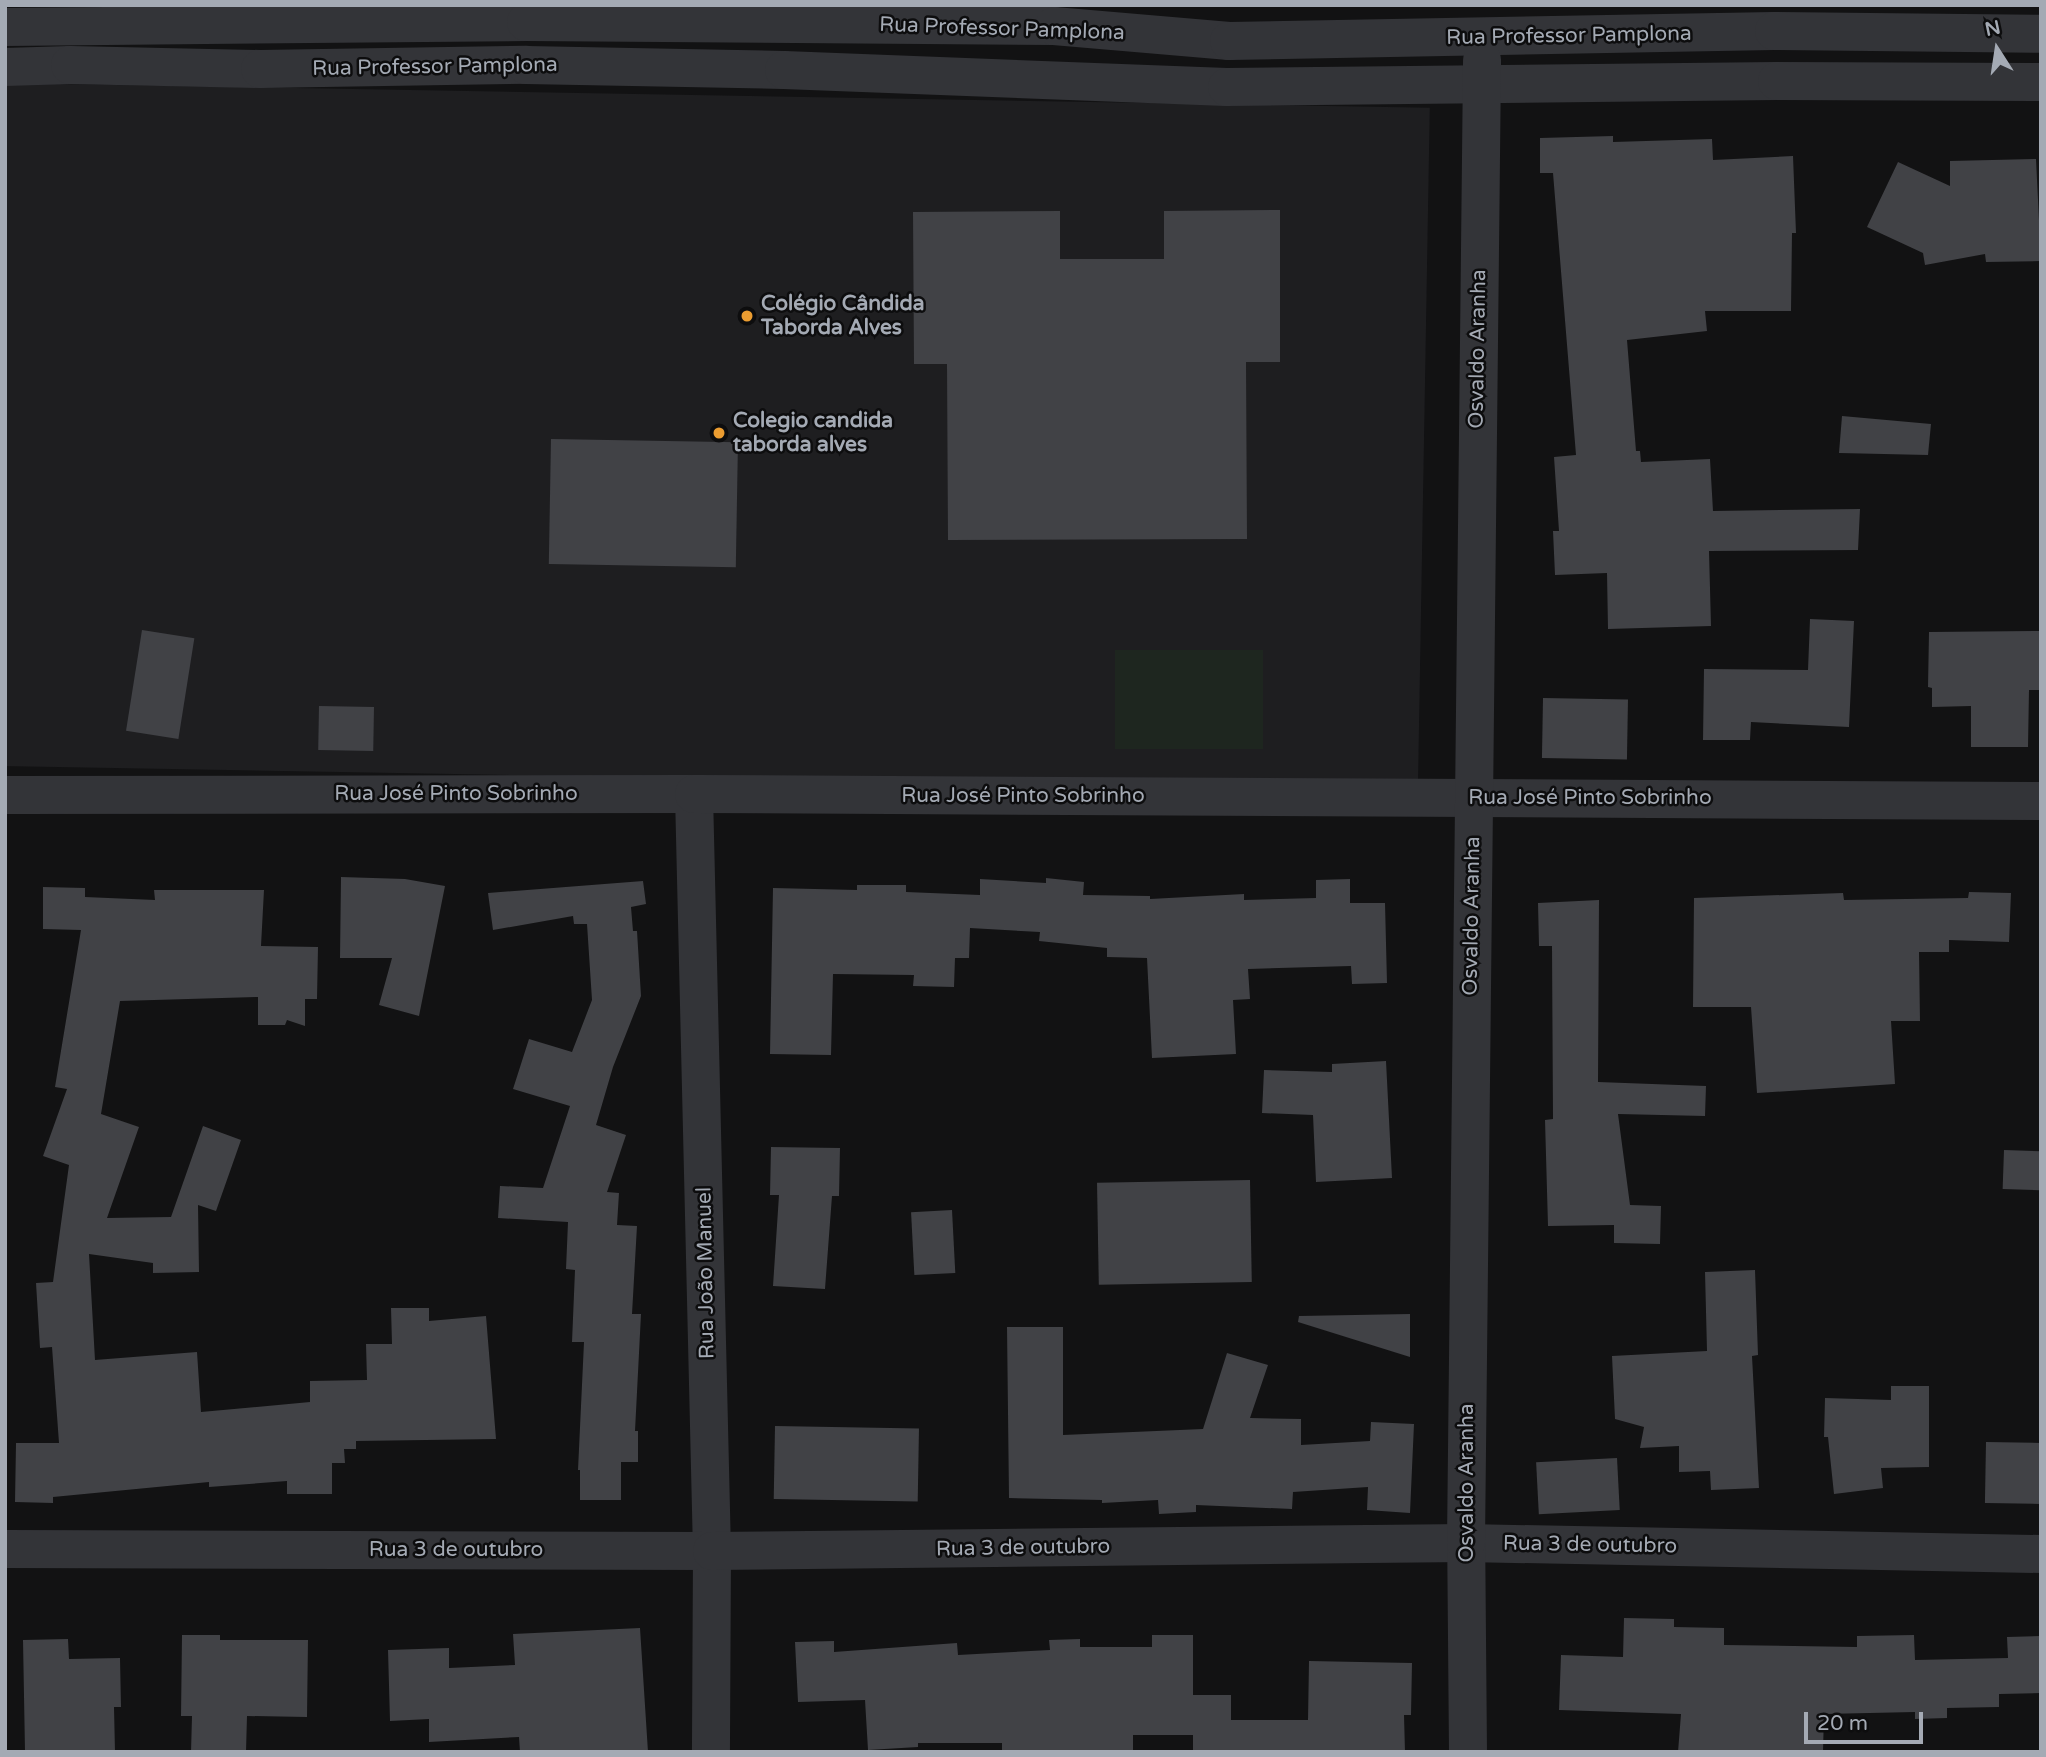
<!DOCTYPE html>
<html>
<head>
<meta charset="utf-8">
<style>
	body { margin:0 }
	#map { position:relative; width:2046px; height:1757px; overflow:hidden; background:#121213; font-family:"Varela Round",sans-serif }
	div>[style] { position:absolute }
	.built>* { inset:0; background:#1e1e20; transform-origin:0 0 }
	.green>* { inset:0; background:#1e261f; transform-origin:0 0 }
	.building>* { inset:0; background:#414246; transform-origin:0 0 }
	.street>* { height:38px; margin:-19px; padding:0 19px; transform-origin:19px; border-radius:19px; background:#333438 }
	.dots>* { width:19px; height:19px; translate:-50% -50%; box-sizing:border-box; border:4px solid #0d0d0e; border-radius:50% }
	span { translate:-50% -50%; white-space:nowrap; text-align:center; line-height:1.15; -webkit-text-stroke:5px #0d0d0e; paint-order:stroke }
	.street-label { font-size:21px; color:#a4aab4 }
	.poi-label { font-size:21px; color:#a4aab4; font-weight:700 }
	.left { translate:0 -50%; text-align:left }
	.frame { position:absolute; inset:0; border:7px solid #a4aab4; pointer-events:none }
	.north { position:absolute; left:1962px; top:14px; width:70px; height:70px; -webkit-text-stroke:5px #0d0d0e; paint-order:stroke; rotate:348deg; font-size:19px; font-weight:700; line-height:28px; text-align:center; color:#a4aab4 }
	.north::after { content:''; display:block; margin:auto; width:24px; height:32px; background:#a4aab4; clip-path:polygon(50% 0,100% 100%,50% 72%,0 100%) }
	.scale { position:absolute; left:1804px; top:1712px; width:119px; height:32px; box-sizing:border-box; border:4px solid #a4aab4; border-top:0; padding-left:9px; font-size:21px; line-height:24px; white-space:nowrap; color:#a4aab4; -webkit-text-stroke:5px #0d0d0e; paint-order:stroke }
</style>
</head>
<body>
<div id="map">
	<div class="built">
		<div style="left:5px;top:83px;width:1425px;height:683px;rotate:1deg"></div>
	</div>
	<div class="green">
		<div style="left:1263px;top:650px;width:99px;height:148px;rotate:90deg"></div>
	</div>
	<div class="building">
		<div style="clip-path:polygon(1613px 136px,1613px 142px,1712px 139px,1713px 160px,1793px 156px,1796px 233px,1792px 233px,1791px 311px,1705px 311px,1707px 331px,1627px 340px,1636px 451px,1640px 451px,1641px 462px,1710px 459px,1713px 511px,1860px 509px,1858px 550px,1709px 551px,1711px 626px,1608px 629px,1607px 573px,1555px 575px,1553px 531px,1559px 531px,1554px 457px,1576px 455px,1553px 173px,1540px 173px,1540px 138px)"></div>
		<div style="clip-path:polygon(2036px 159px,2041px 261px,1986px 262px,1985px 254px,1925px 265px,1923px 253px,1867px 227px,1898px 162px,1950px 186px,1950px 161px)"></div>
		<div style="clip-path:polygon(1280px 210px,1280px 362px,1246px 362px,1247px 539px,948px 540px,947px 364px,914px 364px,913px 212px,1060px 211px,1060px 259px,1164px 259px,1164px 211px)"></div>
		<div style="clip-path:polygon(1842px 416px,1931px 424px,1928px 455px,1839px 453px)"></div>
		<div style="left:551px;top:439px;width:187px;height:125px;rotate:1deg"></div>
		<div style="clip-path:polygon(1810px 619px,1854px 621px,1849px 727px,1751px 722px,1750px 740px,1703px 740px,1704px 669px,1808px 670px)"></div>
		<div style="left:142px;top:630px;width:53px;height:102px;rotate:9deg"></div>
		<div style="clip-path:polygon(2041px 631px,2041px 690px,2029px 690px,2028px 747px,1971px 747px,1971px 706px,1932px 707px,1932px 688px,1928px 687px,1929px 632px)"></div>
		<div style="left:1543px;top:698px;width:85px;height:60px;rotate:1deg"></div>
		<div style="left:319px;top:706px;width:55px;height:44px;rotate:1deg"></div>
		<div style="clip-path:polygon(341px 877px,405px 879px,445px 886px,419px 1016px,379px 1005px,392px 958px,340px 958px)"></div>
		<div style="clip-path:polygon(1046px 878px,1084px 882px,1083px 895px,1150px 896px,1150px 899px,1244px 894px,1244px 900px,1316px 898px,1316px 880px,1350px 879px,1350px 903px,1385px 903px,1387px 983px,1352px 984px,1351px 966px,1248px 969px,1250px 999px,1233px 1000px,1236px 1054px,1152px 1058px,1147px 958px,1107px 957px,1107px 948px,1039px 941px,1040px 932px,970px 928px,969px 958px,955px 958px,954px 987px,913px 986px,914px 975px,833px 974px,831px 1055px,770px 1054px,773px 888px,857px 890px,857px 885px,906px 885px,906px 892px,980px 895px,980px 879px,1046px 883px)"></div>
		<div style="clip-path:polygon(643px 881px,646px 904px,631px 907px,633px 931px,637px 931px,641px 996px,613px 1067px,596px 1125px,626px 1135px,607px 1192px,619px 1193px,617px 1225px,637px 1226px,632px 1314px,641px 1314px,635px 1431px,638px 1431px,638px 1462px,621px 1462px,621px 1500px,580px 1500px,580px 1470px,578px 1470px,584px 1342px,572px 1342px,575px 1270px,566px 1269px,568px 1222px,498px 1218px,500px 1186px,543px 1188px,570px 1106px,513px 1089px,529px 1039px,572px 1052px,592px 1000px,587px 924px,574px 924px,573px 916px,493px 930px,488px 893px)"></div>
		<div style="clip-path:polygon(43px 887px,85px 888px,85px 897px,155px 900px,154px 890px,264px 890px,261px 946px,318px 947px,317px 999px,305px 999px,305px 1026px,287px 1020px,285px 1025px,258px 1025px,258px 997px,120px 1001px,101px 1114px,139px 1127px,107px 1218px,171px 1217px,203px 1126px,241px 1140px,216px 1211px,198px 1205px,199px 1272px,153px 1273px,153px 1263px,89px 1254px,95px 1360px,197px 1352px,201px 1412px,310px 1402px,310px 1381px,367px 1380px,366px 1344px,392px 1344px,391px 1308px,429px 1308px,429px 1321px,486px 1316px,496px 1439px,356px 1441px,356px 1449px,344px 1449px,345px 1463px,332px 1463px,332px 1494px,287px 1494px,287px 1481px,209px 1487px,209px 1482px,53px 1497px,53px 1503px,15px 1502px,16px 1443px,59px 1443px,52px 1347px,40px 1348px,36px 1283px,53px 1282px,69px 1165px,43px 1156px,67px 1089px,55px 1087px,81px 930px,43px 929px)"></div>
		<div style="clip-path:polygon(1969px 892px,2011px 893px,2009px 942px,1949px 940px,1949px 952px,1919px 952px,1920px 1021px,1891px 1021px,1895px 1084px,1757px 1093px,1751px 1007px,1693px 1007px,1694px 898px,1843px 893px,1844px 900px,1968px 898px)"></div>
		<div style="clip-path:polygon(1599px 900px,1598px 1082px,1706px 1086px,1705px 1116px,1618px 1114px,1630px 1205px,1661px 1206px,1660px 1244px,1614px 1243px,1614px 1225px,1548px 1226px,1545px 1120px,1553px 1119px,1552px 946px,1539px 946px,1538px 903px)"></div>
		<div style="clip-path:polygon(1386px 1061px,1392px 1178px,1316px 1182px,1313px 1115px,1262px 1113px,1264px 1070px,1332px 1072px,1332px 1064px)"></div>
		<div style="clip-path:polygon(771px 1147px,840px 1148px,839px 1196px,832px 1196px,825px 1289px,773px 1286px,779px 1195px,770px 1195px)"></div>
		<div style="left:2004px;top:1150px;width:37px;height:39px;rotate:2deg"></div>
		<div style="left:1250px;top:1180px;width:102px;height:153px;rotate:89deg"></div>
		<div style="left:952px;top:1210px;width:63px;height:41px;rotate:87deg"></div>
		<div style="clip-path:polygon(1755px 1270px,1758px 1355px,1752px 1356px,1759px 1488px,1711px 1490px,1710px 1471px,1679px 1472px,1679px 1446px,1640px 1448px,1644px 1427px,1615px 1419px,1612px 1356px,1707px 1351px,1705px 1272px)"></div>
		<div style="clip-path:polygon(1410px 1314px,1410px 1357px,1298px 1322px,1299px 1316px)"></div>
		<div style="clip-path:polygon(1007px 1327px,1063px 1327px,1063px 1435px,1203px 1429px,1227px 1353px,1268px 1365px,1250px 1418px,1301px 1419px,1301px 1445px,1370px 1441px,1371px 1422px,1414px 1424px,1410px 1513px,1367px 1510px,1368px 1487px,1293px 1492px,1292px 1509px,1196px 1505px,1196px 1512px,1159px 1514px,1158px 1500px,1102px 1503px,1102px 1500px,1009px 1498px)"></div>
		<div style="clip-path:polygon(1891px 1386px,1929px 1386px,1929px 1467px,1881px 1468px,1883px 1488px,1834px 1494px,1828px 1437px,1824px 1437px,1825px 1398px,1891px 1400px)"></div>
		<div style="left:775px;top:1426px;width:144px;height:73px;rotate:1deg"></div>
		<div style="left:1986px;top:1442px;width:55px;height:61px;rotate:1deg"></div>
		<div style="left:1617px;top:1458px;width:52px;height:81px;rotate:87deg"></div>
		<div style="clip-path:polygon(1624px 1618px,1674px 1619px,1674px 1627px,1724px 1628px,1724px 1645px,1857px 1647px,1857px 1636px,1914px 1635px,1915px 1660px,2008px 1658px,2007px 1637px,2041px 1636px,2041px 1693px,1999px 1694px,1999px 1707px,1947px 1708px,1947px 1718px,1915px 1719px,1915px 1712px,1824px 1714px,1823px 1752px,1678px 1752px,1681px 1714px,1559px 1710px,1561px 1655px,1623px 1657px)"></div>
		<div style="clip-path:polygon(640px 1628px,648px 1752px,520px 1752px,519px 1737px,429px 1742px,429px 1719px,390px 1721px,388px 1650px,449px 1648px,449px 1668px,515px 1665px,513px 1634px)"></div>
		<div style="clip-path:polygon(182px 1635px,220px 1635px,220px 1640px,308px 1640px,307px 1717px,247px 1716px,246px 1752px,191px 1752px,192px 1716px,181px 1716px)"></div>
		<div style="clip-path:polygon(1152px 1635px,1193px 1635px,1193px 1695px,1231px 1695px,1231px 1720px,1308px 1720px,1309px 1661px,1412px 1663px,1411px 1715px,1404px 1715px,1405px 1752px,1193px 1752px,1193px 1735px,1133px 1735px,1133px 1752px,1002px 1752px,1002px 1743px,918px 1743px,918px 1747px,868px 1750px,865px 1700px,798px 1702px,795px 1642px,834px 1641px,834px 1652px,957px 1643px,958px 1655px,1050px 1650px,1049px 1640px,1080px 1639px,1080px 1647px,1152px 1647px)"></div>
		<div style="clip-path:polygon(68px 1639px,69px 1659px,120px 1658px,121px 1707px,114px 1707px,115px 1752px,25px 1752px,23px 1640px)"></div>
	</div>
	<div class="street">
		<div style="left:5px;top:27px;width:521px;rotate:-0.55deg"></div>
		<div style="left:526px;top:22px;width:528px;rotate:0.43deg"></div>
		<div style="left:1054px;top:26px;width:176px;rotate:4.9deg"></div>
		<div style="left:1229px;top:41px;width:545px;rotate:-1.05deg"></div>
		<div style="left:1774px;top:31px;width:267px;rotate:0.6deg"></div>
		<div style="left:5px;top:67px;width:65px;rotate:-1.8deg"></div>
		<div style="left:70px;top:65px;width:190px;rotate:1.2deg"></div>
		<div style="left:260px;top:69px;width:266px;rotate:-0.9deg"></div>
		<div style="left:526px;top:65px;width:258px;rotate:1.1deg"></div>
		<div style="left:784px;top:70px;width:443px;rotate:2.2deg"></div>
		<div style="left:1227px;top:87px;width:550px;rotate:-0.63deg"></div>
		<div style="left:1777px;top:81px;width:264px;rotate:0.2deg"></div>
		<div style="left:694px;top:794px;width:757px;rotate:88.64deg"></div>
		<div style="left:712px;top:1551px;width:201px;rotate:90.3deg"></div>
		<div style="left:5px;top:795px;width:689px;rotate:-0.08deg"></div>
		<div style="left:694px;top:794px;width:1347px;rotate:0.3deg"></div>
		<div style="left:5px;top:1549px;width:707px;rotate:0.16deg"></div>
		<div style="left:712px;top:1551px;width:754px;rotate:-0.61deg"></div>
		<div style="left:1466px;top:1543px;width:575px;rotate:1.1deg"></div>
		<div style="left:1468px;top:1752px;width:209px;rotate:-90.5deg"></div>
		<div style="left:1466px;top:1543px;width:1483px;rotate:-89.38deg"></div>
	</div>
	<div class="dots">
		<div style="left:747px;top:316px;background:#ec9d31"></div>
		<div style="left:719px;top:433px;background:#ec9d31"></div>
	</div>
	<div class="street-label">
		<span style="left:1002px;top:29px;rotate:2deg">Rua Professor Pamplona</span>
		<span style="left:1569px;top:36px;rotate:-1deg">Rua Professor Pamplona</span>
		<span style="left:435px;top:67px;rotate:-1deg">Rua Professor Pamplona</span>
		<span style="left:1478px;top:349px;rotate:-89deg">Osvaldo Aranha</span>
		<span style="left:456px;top:794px">Rua José Pinto Sobrinho</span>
		<span style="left:1023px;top:796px">Rua José Pinto Sobrinho</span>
		<span style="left:1590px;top:798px">Rua José Pinto Sobrinho</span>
		<span style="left:1472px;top:916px;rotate:-89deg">Osvaldo Aranha</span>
		<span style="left:706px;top:1273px;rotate:-91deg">Rua João Manuel</span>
		<span style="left:1467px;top:1483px;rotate:-90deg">Osvaldo Aranha</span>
		<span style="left:1590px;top:1545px;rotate:1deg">Rua 3 de outubro</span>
		<span style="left:1023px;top:1548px;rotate:-1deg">Rua 3 de outubro</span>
		<span style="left:456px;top:1550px">Rua 3 de outubro</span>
	</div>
	<div class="poi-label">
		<span class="left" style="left:761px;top:316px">Colégio Cândida<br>Taborda Alves</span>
		<span class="left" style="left:733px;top:433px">Colegio candida<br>taborda alves</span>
	</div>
	<div class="frame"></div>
	<div class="north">N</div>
	<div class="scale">20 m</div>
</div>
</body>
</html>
